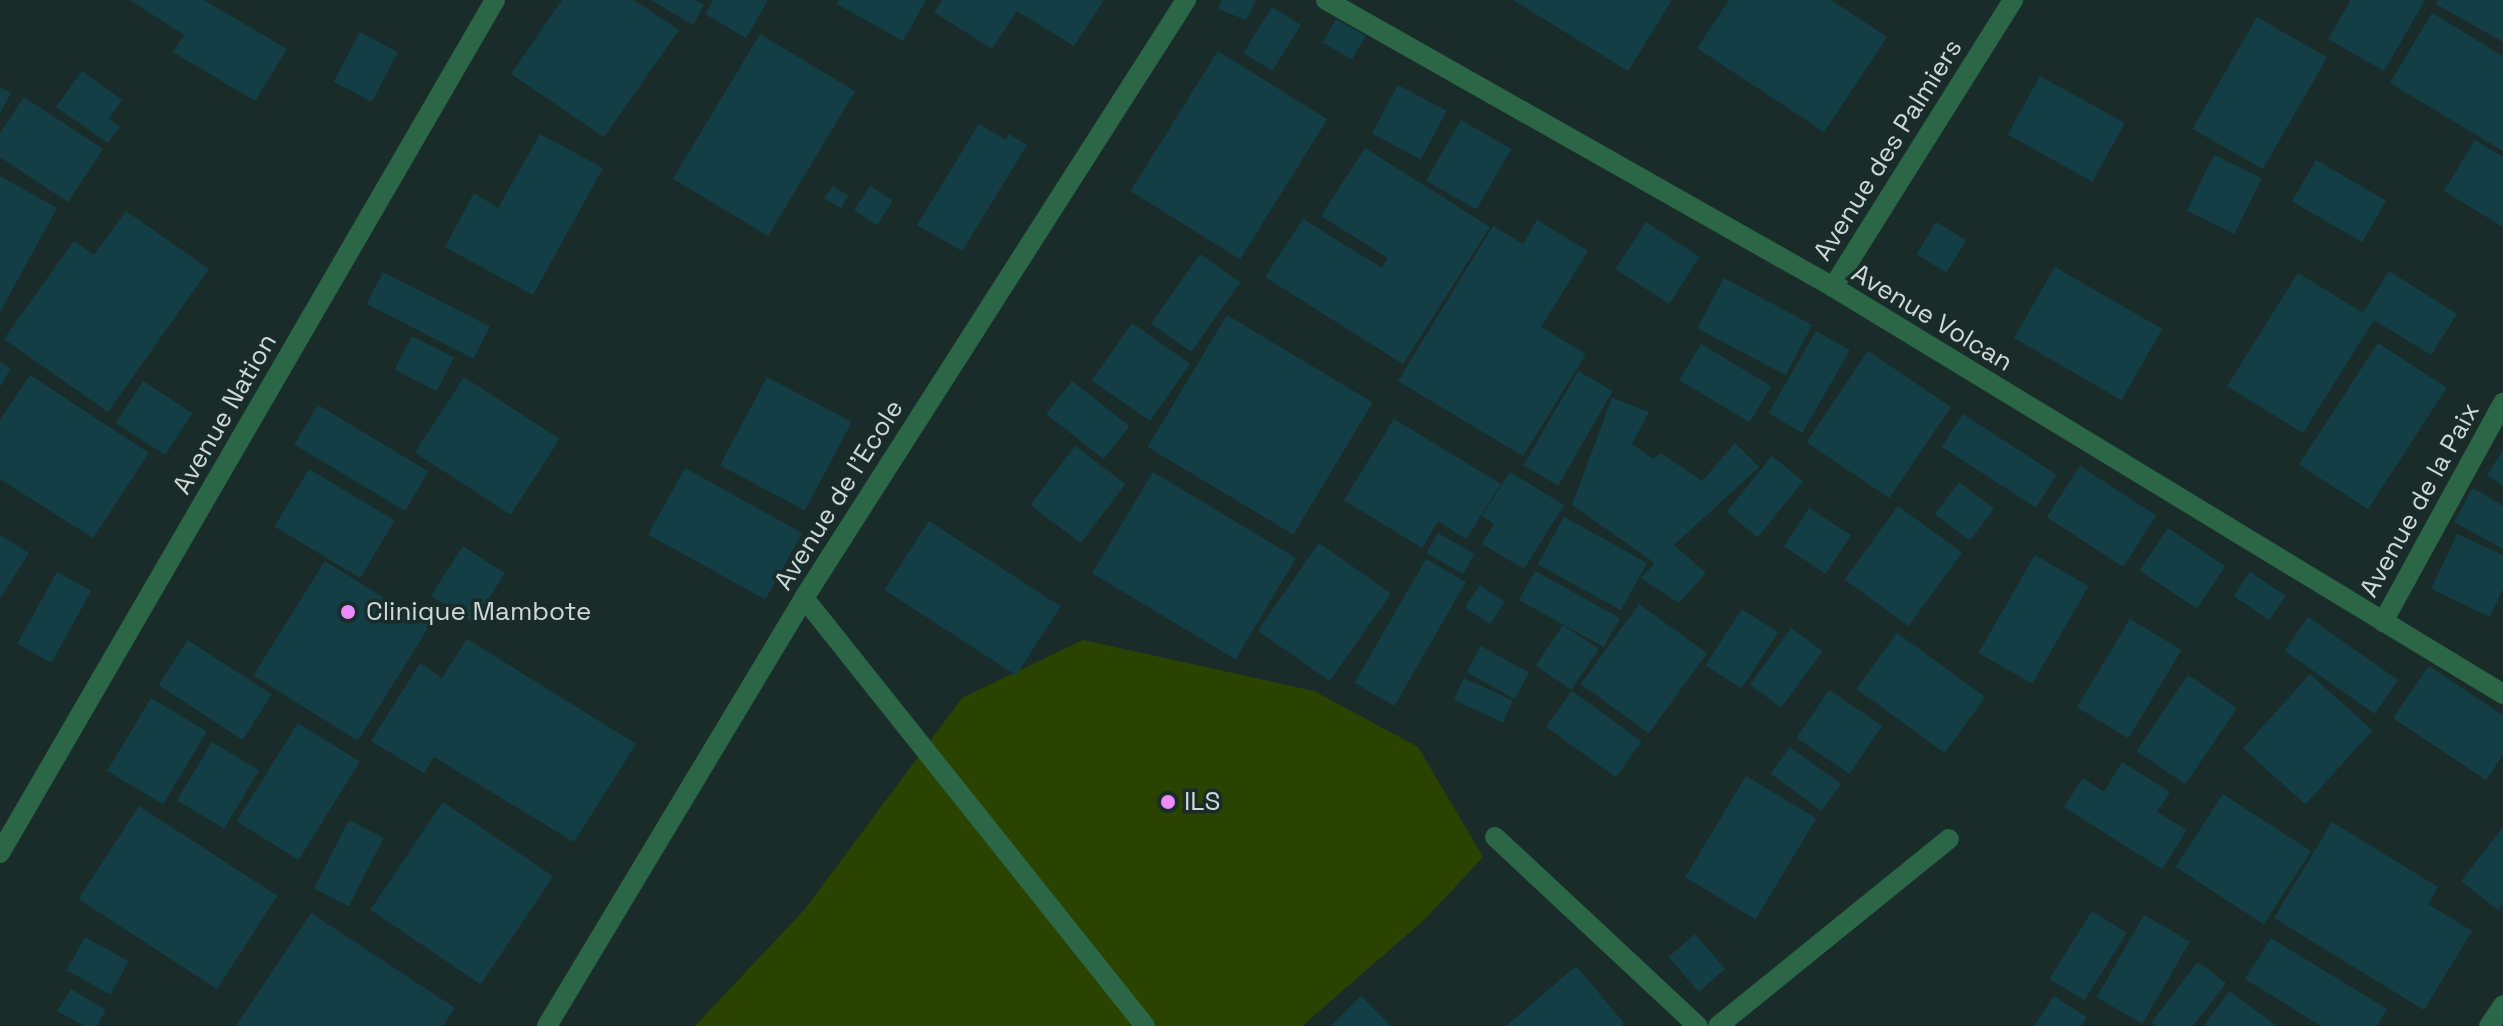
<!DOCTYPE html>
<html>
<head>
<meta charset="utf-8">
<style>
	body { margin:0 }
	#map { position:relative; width:2503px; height:1026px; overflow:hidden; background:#1a2c2a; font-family:"Space Grotesk",sans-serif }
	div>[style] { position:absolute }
	.green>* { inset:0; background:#2a4400 }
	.building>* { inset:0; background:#133e46; transform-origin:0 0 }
	.minor>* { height:20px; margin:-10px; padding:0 10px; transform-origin:10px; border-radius:10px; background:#2b6646 }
	.dots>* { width:22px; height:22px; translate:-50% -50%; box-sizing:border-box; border:4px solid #1a2c2a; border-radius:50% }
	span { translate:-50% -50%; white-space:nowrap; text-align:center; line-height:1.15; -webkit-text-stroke:7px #1a2c2a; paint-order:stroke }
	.street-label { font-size:26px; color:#ced9d7 }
	.poi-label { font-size:26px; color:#ced9d7 }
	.left { translate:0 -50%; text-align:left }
</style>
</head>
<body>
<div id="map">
	<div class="green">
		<div style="clip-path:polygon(1083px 640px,1314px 691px,1418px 747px,1483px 857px,1424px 920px,1302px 1026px,695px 1026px,805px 909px,962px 698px)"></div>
	</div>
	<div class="building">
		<div style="clip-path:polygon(130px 0,204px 0,287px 49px,255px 101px,173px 52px,184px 35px)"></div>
		<div style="clip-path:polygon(562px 0,634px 0,679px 30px,604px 137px,511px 74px)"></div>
		<div style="clip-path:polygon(651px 0,695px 0,704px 5px,693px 25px)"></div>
		<div style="clip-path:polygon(713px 0,768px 0,746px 38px,705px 14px)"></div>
		<div style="clip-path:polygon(839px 0,926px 0,903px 41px,837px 4px)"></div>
		<div style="clip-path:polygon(942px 0,1104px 0,1074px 46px,1017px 11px,992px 49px,934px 12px)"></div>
		<div style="clip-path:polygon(1222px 0,1256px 0,1246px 20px,1218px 9px)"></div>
		<div style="clip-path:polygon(1513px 0,1672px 0,1628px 71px)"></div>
		<div style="clip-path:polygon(1729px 0,1831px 0,1887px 37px,1824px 132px,1697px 48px)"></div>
		<div style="clip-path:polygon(2351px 0,2425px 0,2384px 71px,2328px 39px)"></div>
		<div style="clip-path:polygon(2438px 0,2503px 0,2503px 42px,2436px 4px)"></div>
		<div style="left:1272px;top:7px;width:34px;height:54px;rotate:32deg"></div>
		<div style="clip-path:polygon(2432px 13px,2503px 56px,2503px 151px,2390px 83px)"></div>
		<div style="left:2257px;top:17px;width:81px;height:129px;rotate:30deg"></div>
		<div style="left:1336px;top:19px;width:34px;height:27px;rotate:30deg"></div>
		<div style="left:360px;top:32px;width:43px;height:56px;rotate:28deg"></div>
		<div style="left:760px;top:34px;width:111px;height:169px;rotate:31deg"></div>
		<div style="left:1218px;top:51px;width:129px;height:165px;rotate:32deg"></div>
		<div style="clip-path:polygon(82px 71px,122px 100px,109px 119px,120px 127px,108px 143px,56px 107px)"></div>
		<div style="left:2040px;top:76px;width:97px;height:67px;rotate:29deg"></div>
		<div style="left:1398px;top:85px;width:55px;height:55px;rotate:28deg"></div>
		<div style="clip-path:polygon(0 87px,11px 93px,0 113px)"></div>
		<div style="clip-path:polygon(24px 97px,103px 149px,68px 202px,0 157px,0 133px)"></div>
		<div style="left:1461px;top:120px;width:58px;height:70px;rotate:30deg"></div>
		<div style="clip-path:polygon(979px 124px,1006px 140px,1009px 134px,1027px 145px,962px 251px,917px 225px)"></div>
		<div style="clip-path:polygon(540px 134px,603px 168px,533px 295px,445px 247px,474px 193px,498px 208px)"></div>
		<div style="clip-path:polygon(2475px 140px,2503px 157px,2503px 227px,2444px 191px)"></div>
		<div style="clip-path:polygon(1365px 148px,1490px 227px,1403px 364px,1265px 277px,1303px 219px,1382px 268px,1388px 258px,1321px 216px)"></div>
		<div style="left:2214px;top:155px;width:53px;height:62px;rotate:26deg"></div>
		<div style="left:2316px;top:160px;width:81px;height:48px;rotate:30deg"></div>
		<div style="clip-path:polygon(0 176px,57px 208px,0 312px)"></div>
		<div style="clip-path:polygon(833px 186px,848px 196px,841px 208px,824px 198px)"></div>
		<div style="left:870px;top:186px;width:27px;height:29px;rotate:33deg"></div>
		<div style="clip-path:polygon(126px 211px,209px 269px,108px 412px,4px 339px,74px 241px,94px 255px)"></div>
		<div style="clip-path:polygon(1537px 220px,1588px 251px,1541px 327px,1586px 354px,1523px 456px,1398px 381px,1493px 226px,1523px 244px)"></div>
		<div style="left:1646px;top:222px;width:64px;height:56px;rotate:33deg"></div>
		<div style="left:1936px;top:222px;width:35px;height:38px;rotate:31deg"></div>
		<div style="left:1200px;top:254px;width:49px;height:85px;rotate:35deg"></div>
		<div style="left:2055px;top:267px;width:124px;height:82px;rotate:30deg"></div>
		<div style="clip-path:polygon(2389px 271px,2457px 314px,2431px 355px,2374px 320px,2303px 433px,2227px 386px,2298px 273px,2363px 313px)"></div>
		<div style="left:383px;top:272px;width:120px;height:36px;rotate:27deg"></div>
		<div style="left:1724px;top:278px;width:100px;height:57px;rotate:28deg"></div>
		<div style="left:1227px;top:315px;width:170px;height:154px;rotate:31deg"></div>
		<div style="left:1132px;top:323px;width:71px;height:70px;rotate:35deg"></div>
		<div style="left:1816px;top:331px;width:39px;height:95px;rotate:30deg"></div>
		<div style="left:412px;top:336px;width:47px;height:38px;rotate:27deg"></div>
		<div style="left:2378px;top:343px;width:82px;height:145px;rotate:33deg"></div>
		<div style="left:1701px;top:344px;width:82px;height:42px;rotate:31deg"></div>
		<div style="left:1868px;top:351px;width:100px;height:110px;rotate:34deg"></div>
		<div style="clip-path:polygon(0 362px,11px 368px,0 387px)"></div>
		<div style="left:1578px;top:371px;width:40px;height:109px;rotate:30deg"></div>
		<div style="clip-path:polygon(30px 375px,149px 453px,93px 538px,0 479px,0 420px)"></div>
		<div style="left:464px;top:377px;width:114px;height:90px;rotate:33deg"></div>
		<div style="left:767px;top:377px;width:96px;height:100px;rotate:28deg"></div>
		<div style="left:143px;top:381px;width:59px;height:50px;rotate:33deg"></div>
		<div style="left:1072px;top:381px;width:73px;height:42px;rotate:38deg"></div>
		<div style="clip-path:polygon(1612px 398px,1649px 412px,1632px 444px,1653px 459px,1661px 453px,1702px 481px,1735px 443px,1759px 467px,1674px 545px,1706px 573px,1679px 603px,1641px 578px,1655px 563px,1572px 505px)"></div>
		<div style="left:318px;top:405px;width:129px;height:46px;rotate:31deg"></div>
		<div style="left:1963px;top:414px;width:112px;height:39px;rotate:33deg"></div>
		<div style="clip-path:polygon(1394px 419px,1501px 484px,1466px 539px,1438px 521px,1422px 548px,1344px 500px)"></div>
		<div style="left:1075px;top:446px;width:63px;height:74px;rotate:37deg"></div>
		<div style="clip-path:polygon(2503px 450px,2503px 486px,2487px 475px)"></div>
		<div style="left:1772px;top:456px;width:40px;height:72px;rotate:39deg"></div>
		<div style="left:2080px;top:466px;width:91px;height:61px;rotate:33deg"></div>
		<div style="left:685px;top:468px;width:134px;height:76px;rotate:29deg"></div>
		<div style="left:309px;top:469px;width:100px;height:67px;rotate:31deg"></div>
		<div style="left:1153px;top:472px;width:167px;height:118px;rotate:31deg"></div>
		<div style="clip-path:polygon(1510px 472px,1564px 505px,1524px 569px,1482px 544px,1494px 524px,1482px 516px)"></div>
		<div style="left:1959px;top:482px;width:44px;height:40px;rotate:37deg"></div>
		<div style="clip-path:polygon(2473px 488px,2503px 506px,2503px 549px,2454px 522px)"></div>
		<div style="left:1898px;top:506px;width:79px;height:91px;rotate:36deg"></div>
		<div style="left:1809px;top:508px;width:50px;height:46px;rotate:33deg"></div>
		<div style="left:1564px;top:517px;width:95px;height:54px;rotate:29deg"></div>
		<div style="left:929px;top:521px;width:157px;height:82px;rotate:33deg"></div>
		<div style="left:2168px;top:528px;width:69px;height:51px;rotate:34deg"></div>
		<div style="left:1438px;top:533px;width:42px;height:23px;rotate:30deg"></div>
		<div style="clip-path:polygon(2457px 534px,2503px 555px,2503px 589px,2490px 617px,2431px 589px)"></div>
		<div style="clip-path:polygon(0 535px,29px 553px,0 598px)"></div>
		<div style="left:1319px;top:543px;width:88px;height:107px;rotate:35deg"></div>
		<div style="left:463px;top:546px;width:50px;height:59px;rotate:33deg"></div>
		<div style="left:2035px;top:555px;width:62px;height:113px;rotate:30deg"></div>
		<div style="left:1426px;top:559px;width:46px;height:143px;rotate:30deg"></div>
		<div style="left:325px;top:561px;width:123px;height:135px;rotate:32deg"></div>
		<div style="left:1535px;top:571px;width:97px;height:33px;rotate:29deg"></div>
		<div style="left:57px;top:572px;width:39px;height:82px;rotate:29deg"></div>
		<div style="left:2250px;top:572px;width:43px;height:29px;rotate:34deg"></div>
		<div style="left:1480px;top:585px;width:30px;height:27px;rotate:34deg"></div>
		<div style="left:1639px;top:604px;width:84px;height:99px;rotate:36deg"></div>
		<div style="left:1742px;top:609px;width:43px;height:67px;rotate:33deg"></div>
		<div style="left:2308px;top:617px;width:110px;height:41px;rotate:35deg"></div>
		<div style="left:2130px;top:619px;width:60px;height:103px;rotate:31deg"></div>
		<div style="left:1563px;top:625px;width:43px;height:49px;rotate:34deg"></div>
		<div style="left:1791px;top:628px;width:39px;height:70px;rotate:36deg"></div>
		<div style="left:1897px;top:633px;width:109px;height:69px;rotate:36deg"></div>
		<div style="clip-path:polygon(467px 639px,636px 744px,574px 842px,434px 757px,424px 773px,371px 741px,420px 663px,442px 678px)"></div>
		<div style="left:188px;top:640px;width:100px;height:54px;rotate:33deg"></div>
		<div style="left:1481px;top:646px;width:55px;height:30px;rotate:29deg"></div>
		<div style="clip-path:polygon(2429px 666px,2503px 715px,2503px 755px,2486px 780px,2393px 718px)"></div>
		<div style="left:2310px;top:674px;width:84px;height:100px;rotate:42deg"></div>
		<div style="left:2188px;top:675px;width:59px;height:92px;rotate:34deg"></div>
		<div style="left:1464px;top:678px;width:54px;height:24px;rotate:25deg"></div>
		<div style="left:1829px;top:690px;width:64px;height:58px;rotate:34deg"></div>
		<div style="left:1572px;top:691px;width:86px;height:44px;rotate:36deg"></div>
		<div style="left:151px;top:698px;width:65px;height:85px;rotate:31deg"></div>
		<div style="left:298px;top:723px;width:73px;height:116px;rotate:32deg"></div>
		<div style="left:212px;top:742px;width:55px;height:68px;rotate:31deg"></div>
		<div style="left:1790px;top:747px;width:63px;height:33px;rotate:36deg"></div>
		<div style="clip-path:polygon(2122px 762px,2170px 792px,2157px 812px,2187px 830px,2162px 869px,2064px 807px,2083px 778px,2104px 792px)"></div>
		<div style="left:1746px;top:776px;width:82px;height:118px;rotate:31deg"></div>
		<div style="left:2223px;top:794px;width:105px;height:87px;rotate:33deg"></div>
		<div style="left:443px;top:802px;width:133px;height:130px;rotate:34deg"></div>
		<div style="left:139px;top:806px;width:165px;height:111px;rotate:33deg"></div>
		<div style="left:349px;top:820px;width:39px;height:77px;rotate:27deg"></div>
		<div style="clip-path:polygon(2332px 822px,2438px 887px,2428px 904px,2472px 931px,2424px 1010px,2274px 918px)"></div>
		<div style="clip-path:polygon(2503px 827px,2503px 904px,2498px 910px,2461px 881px)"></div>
		<div style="left:2092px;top:911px;width:41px;height:80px;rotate:32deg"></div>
		<div style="clip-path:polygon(311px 913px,455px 1008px,443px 1026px,236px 1026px)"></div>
		<div style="left:2144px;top:915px;width:53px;height:95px;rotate:30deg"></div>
		<div style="left:1695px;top:934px;width:46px;height:35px;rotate:49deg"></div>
		<div style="left:85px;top:937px;width:50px;height:38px;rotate:29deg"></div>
		<div style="clip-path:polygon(2271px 938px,2387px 1009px,2377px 1026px,2321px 1026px,2245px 979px)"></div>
		<div style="clip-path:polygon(2198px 962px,2226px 983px,2193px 1026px,2156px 1026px,2151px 1023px)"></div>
		<div style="clip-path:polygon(1576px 966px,1624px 1023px,1621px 1026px,1506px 1026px)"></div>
		<div style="clip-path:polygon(71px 989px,106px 1010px,97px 1026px,84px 1026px,57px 1011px)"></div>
		<div style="clip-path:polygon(2229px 991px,2277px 1026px,2204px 1026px)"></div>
		<div style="clip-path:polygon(1361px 996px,1391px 1026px,1331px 1026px)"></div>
		<div style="clip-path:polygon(2054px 996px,2087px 1017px,2081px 1026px,2034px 1026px)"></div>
	</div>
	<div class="minor">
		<div style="left:1326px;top:0;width:583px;rotate:29.51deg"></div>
		<div style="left:1833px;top:287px;width:784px;rotate:31.28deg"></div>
		<div style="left:1833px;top:287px;width:339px;rotate:-57.9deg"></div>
		<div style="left:804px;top:598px;width:547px;rotate:51.45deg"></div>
		<div style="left:2383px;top:622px;width:250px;rotate:-61.3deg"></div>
		<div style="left:1495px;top:837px;width:277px;rotate:43deg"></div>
		<div style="left:0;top:853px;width:986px;rotate:-59.87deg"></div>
		<div style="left:547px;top:1026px;width:499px;rotate:-59deg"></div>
		<div style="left:804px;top:598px;width:710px;rotate:-57.43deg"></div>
		<div style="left:1718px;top:1026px;width:297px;rotate:-39deg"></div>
		<div style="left:2489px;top:1026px;width:25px;rotate:-56deg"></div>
	</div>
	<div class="dots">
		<div style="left:348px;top:612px;background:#ed8cf9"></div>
		<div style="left:1168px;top:802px;background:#ed8cf9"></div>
	</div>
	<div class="street-label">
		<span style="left:1888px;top:150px;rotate:-58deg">Avenue des Palmiers</span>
		<span style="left:1932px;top:318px;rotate:31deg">Avenue Volcan</span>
		<span style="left:225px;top:414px;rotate:-60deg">Avenue Nation</span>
		<span style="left:839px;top:495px;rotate:-58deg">Avenue de l'Ecole</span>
		<span style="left:2420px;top:500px;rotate:-61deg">Avenue de la Paix</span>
	</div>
	<div class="poi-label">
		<span class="left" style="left:366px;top:612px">Clinique Mambote</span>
		<span class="left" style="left:1184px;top:802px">ILS</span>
	</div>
</div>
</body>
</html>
